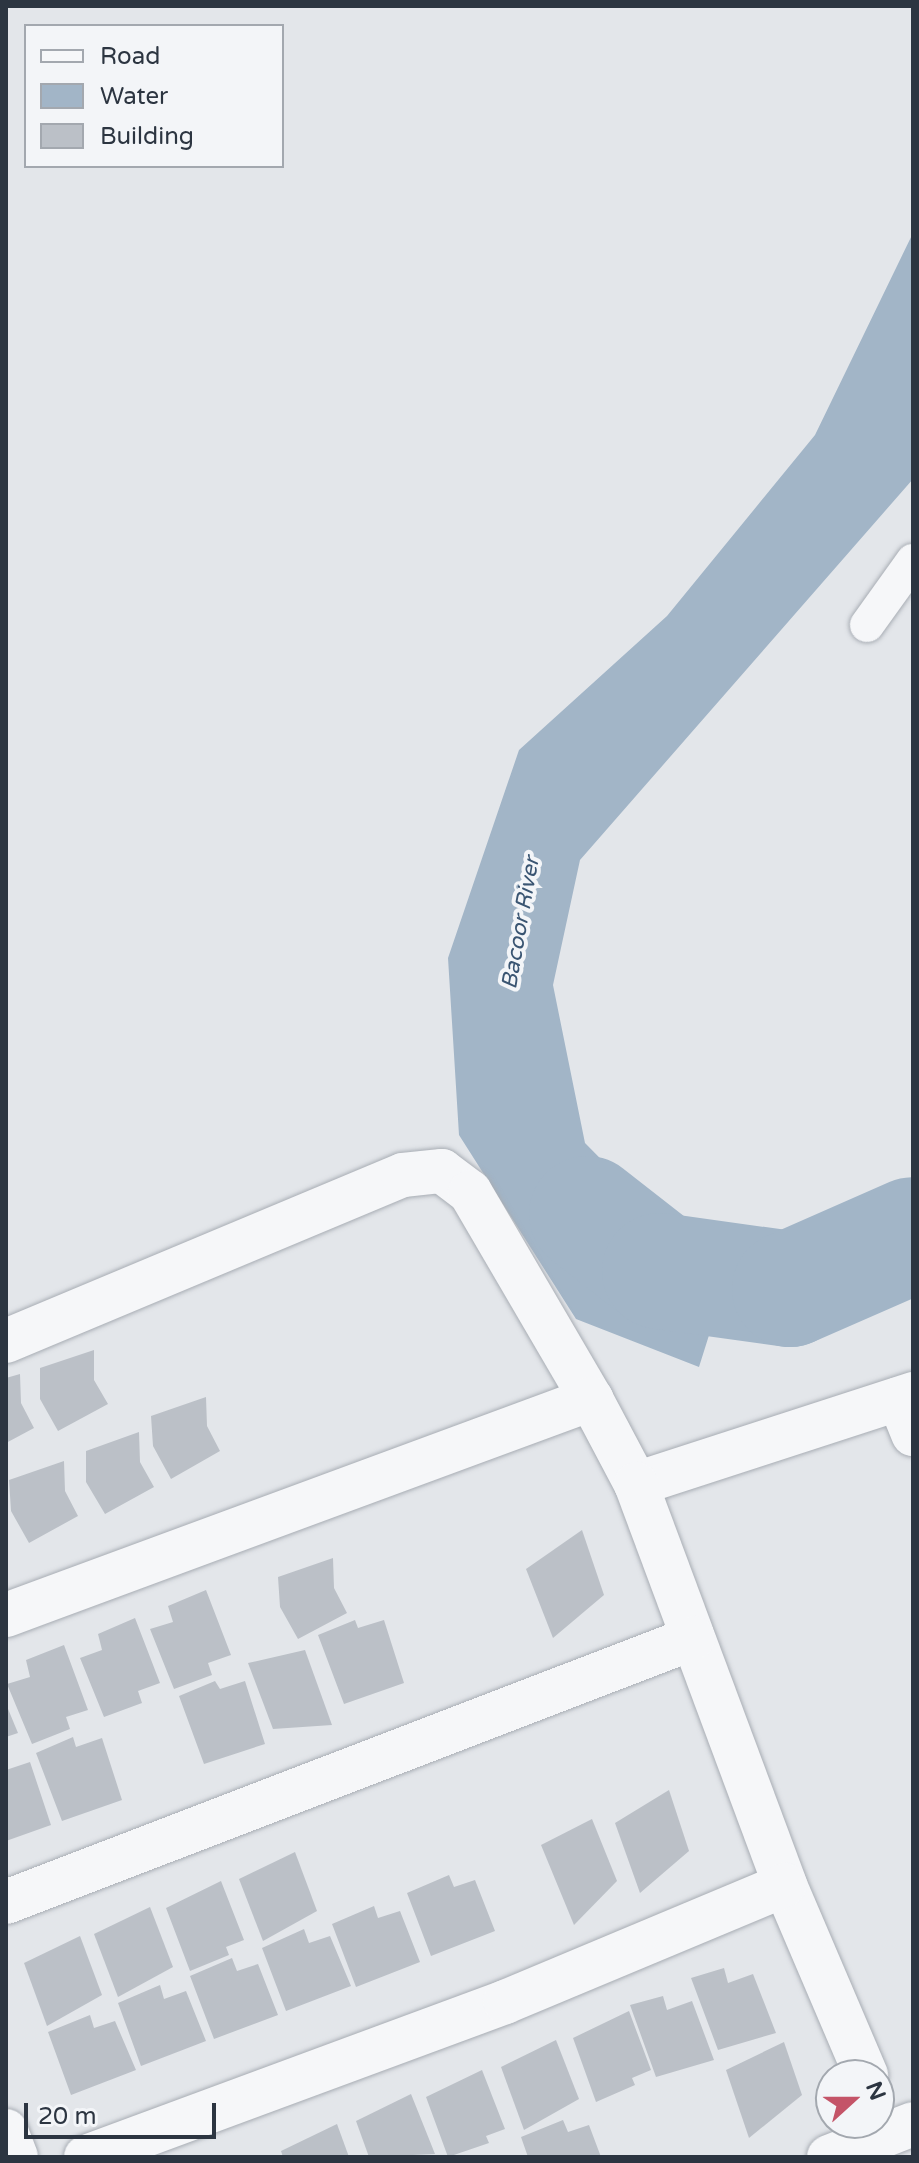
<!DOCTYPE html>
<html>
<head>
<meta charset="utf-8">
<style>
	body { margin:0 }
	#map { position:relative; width:919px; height:2163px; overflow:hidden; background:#e3e6ea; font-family:"Varela Round",sans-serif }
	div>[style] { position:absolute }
	.water>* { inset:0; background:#a2b5c7 }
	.river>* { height:116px; margin:-58px; padding:0 58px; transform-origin:58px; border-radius:58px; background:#a2b5c7 }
	.building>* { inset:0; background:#bbc0c7 }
	.roads { filter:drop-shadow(0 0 2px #a8adb4) drop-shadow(0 0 2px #a8adb4) }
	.service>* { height:34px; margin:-17px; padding:0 17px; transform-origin:17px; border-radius:17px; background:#f6f7f9 }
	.minor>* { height:44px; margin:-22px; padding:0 22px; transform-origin:22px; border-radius:22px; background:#f6f7f9 }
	span { translate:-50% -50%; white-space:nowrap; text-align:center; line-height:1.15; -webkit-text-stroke:8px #f3f5f8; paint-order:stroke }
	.water-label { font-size:22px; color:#3a5572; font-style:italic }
	.frame { position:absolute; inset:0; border:8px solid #2c3541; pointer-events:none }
	.legend { position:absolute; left:24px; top:24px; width:260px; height:144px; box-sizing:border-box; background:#f3f5f8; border:2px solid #a3a8af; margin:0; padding:10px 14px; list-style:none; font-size:24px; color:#2c3541 }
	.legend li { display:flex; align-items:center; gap:16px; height:40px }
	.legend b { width:40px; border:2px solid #a3a8af }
	.north { position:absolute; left:815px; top:2059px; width:80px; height:80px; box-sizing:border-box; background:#f3f5f8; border:2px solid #a3a8af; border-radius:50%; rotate:69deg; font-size:22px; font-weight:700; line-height:32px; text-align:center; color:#2c3541 }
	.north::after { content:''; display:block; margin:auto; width:28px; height:36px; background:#c45468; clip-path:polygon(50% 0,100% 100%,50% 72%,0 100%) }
	.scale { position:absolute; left:24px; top:2103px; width:192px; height:36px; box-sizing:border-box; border:4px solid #2c3541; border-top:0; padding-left:10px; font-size:24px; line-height:28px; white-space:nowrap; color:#2c3541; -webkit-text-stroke:6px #f3f5f8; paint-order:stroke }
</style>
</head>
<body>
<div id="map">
	<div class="water">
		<div style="clip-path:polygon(913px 233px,913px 479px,580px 860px,553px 985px,585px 1143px,661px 1220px,733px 1259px,699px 1367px,576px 1319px,459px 1135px,448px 958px,519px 750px,667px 616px,815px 435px)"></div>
	</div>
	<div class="river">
		<div style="left:587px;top:1214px;width:93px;rotate:38deg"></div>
		<div style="left:660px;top:1271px;width:131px;rotate:7.9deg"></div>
		<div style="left:790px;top:1289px;width:134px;rotate:-23.7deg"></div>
	</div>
	<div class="building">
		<div style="clip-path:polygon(94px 1350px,94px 1380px,108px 1404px,58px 1431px,40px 1399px,40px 1368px)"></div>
		<div style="clip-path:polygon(20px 1374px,21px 1403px,34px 1428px,6px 1443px,6px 1378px)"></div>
		<div style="clip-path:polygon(206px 1397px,207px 1426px,220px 1451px,171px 1479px,153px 1446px,151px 1416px)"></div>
		<div style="clip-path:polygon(139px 1432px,140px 1462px,154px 1487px,105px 1514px,86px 1482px,86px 1451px)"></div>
		<div style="clip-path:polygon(64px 1461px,65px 1491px,78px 1516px,29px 1543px,11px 1511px,9px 1480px)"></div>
		<div style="clip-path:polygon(582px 1530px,604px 1595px,553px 1638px,526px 1569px)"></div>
		<div style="clip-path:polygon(333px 1558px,334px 1588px,347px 1613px,298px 1639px,280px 1607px,278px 1577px)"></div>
		<div style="clip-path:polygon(206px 1590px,231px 1655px,208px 1663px,212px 1675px,174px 1689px,150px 1629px,173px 1622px,168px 1606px)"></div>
		<div style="clip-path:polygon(135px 1618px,160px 1683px,138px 1691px,142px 1703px,104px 1717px,80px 1658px,102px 1650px,98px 1634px)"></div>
		<div style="clip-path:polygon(355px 1620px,358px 1628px,384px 1620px,404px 1683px,344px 1704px,318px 1635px)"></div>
		<div style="clip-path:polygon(64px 1645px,88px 1710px,66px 1717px,70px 1729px,32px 1744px,7px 1684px,30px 1677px,26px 1660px)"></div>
		<div style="clip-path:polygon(305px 1650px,332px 1725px,273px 1729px,248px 1663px)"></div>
		<div style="clip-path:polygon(215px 1681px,220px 1689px,245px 1681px,265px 1744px,204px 1764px,179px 1696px)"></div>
		<div style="clip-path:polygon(6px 1704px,18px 1733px,6px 1737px)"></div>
		<div style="clip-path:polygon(73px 1737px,76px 1747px,102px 1738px,122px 1800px,62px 1821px,36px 1753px)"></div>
		<div style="clip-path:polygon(30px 1762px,51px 1825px,6px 1841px,6px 1770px)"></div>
		<div style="clip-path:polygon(669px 1790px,689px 1851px,640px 1893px,615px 1823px)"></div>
		<div style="clip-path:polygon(592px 1819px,617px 1881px,574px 1925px,541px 1845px)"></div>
		<div style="clip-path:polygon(295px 1852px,317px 1911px,263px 1941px,239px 1879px)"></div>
		<div style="clip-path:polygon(449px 1875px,454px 1887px,475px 1880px,495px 1931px,431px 1956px,407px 1893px)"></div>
		<div style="clip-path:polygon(221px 1881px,244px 1940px,226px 1947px,229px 1955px,190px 1971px,166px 1908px)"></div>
		<div style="clip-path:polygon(374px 1906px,378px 1918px,400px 1911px,420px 1962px,356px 1987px,332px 1924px)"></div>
		<div style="clip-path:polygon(150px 1907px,173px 1967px,118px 1997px,94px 1934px)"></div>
		<div style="clip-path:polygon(304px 1929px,309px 1943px,330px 1936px,351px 1986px,286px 2011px,262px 1948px)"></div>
		<div style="clip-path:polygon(80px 1936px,102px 1995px,47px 2026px,24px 1963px)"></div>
		<div style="clip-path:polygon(232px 1958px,237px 1971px,258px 1964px,278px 2015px,214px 2039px,190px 1976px)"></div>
		<div style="clip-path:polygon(724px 1968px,728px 1983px,753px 1974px,776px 2033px,718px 2050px,691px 1978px)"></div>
		<div style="clip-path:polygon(160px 1985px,164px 1999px,186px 1991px,206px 2041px,141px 2066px,118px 2003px)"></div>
		<div style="clip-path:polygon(663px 1996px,667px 2010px,692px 2001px,714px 2060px,656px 2077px,630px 2005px)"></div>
		<div style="clip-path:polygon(629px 2011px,651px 2070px,632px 2078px,635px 2085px,596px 2102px,573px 2038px)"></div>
		<div style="clip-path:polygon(90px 2015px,94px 2028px,115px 2021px,136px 2070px,71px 2095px,48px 2032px)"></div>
		<div style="clip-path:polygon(556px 2040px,579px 2099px,524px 2130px,501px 2067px)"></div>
		<div style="clip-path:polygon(784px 2042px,802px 2095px,749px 2138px,726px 2070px)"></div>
		<div style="clip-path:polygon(482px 2070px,505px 2129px,486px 2136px,489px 2143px,448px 2157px,426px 2097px)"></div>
		<div style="clip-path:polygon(411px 2094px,435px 2154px,369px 2157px,356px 2121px)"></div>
		<div style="clip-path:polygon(563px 2120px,568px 2132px,589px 2125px,601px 2157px,528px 2157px,521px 2137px)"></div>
		<div style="clip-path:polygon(337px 2124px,349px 2157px,283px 2157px,281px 2151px)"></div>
	</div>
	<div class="roads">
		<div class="service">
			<div style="left:867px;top:625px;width:79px;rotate:-54.3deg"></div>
		</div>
		<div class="minor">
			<div style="left:6px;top:1341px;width:430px;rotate:-22.7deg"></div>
			<div style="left:403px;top:1175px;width:39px;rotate:-6deg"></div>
			<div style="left:442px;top:1171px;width:35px;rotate:37deg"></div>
			<div style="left:470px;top:1192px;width:240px;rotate:59.7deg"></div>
			<div style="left:899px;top:1399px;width:38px;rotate:68deg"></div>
			<div style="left:636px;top:1484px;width:291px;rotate:-18deg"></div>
			<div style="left:6px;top:1615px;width:624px;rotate:-20.27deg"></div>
			<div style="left:591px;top:1399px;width:96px;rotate:62.1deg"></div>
			<div style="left:636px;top:1484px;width:428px;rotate:69.6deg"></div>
			<div style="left:785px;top:1885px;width:207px;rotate:66.9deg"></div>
			<div style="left:6px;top:1902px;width:736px;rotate:-21.02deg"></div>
			<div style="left:6px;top:2131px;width:28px;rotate:69deg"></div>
			<div style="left:86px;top:2157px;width:447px;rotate:-20.3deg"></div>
			<div style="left:505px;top:2002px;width:303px;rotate:-22.7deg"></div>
			<div style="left:829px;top:2157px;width:90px;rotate:-21.4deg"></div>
		</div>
	</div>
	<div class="water-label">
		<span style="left:521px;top:923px;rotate:-80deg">Bacoor River</span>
	</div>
	<div class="frame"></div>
	<ul class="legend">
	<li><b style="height:10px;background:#f6f7f9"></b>Road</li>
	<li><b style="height:22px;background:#a2b5c7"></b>Water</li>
	<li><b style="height:22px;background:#bbc0c7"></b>Building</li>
	</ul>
	<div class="north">N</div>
	<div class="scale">20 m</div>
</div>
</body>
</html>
